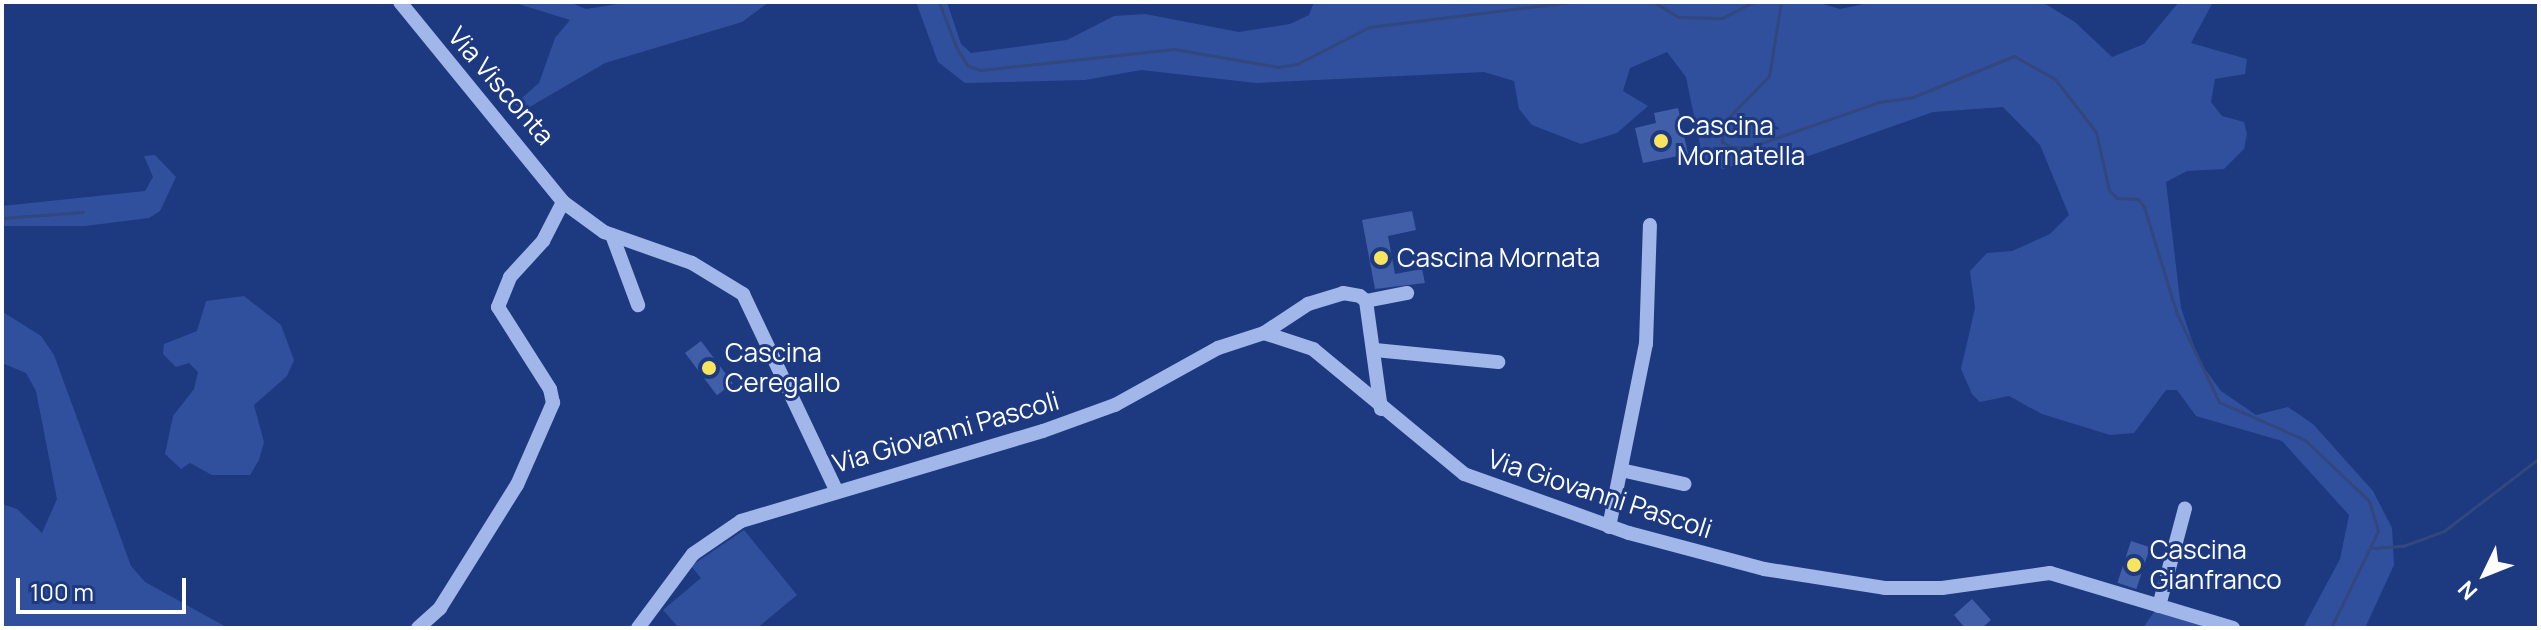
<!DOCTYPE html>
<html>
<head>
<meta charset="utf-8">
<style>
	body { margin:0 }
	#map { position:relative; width:2541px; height:630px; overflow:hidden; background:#1d3980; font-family:Manrope,sans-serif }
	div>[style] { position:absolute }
	.green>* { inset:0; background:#30509e }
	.stream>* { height:3px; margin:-1.5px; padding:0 1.5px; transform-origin:1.5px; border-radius:1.5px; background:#32477b }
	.building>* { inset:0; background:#415fa8; transform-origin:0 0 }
	.minor>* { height:14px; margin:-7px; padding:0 7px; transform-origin:7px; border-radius:7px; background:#a1b6e9 }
	.dots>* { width:22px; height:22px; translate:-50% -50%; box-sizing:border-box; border:4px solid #1d3980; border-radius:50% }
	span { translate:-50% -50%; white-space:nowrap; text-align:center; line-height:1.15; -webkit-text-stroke:6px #1d3980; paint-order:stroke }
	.street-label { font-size:26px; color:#fff }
	.poi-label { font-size:26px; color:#fff }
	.left { translate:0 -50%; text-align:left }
	.frame { position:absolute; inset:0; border:4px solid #fff; pointer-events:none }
	.north { position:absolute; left:2445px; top:534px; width:80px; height:80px; -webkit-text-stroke:6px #1d3980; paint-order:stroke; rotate:227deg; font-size:22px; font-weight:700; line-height:32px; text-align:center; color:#fff }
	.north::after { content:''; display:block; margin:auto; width:28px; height:36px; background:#fff; clip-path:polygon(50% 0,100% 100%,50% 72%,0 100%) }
	.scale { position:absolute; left:16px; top:578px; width:170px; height:36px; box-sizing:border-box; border:4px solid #fff; border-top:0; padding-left:10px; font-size:24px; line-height:28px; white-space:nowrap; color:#fff; -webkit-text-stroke:6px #1d3980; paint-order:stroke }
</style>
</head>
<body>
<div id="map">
	<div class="green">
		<div style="clip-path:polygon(512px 2px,569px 2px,586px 9px,630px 2px,769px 2px,742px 22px,605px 63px,521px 112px,515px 104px,539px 83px,555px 38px,570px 20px)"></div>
		<div style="clip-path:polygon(916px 2px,947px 2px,961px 44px,971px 53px,1067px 40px,1114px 16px,1145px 14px,1239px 32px,1290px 24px,1309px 15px,1314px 2px,1817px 2px,1840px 9px,1873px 2px,2042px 2px,2075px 22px,2112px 57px,2144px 44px,2179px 2px,2213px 2px,2191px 43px,2247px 59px,2245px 74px,2215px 79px,2211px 102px,2222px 116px,2244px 122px,2247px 134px,2244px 149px,2224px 169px,2187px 171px,2166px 182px,2181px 308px,2199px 361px,2221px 391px,2256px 415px,2288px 407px,2313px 424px,2373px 491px,2392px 528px,2394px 565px,2365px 628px,2303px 628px,2340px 559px,2349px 515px,2282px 441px,2196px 416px,2177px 390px,2166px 390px,2134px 433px,2110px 435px,2042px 414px,2009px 396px,1980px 402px,1972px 394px,1961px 369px,1975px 308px,1970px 271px,1987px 253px,2012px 251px,2050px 234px,2069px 215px,2040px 145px,2003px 107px,1933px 112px,1803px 158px,1746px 161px,1723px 169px,1707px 162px,1701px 150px,1686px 77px,1667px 52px,1630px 68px,1623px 91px,1648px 106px,1617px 133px,1581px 144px,1532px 125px,1519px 109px,1514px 81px,1484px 72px,1256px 83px,1141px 70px,1085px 80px,965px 83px,938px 62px)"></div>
		<div style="clip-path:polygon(155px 155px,176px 177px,160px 211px,149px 218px,85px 226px,2px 226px,2px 206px,145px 191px,153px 177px,144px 156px)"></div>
		<div style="clip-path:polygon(244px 296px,281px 325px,294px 360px,287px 376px,254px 405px,264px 442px,259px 460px,250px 475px,212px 475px,190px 463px,181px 469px,165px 454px,173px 416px,194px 389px,198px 372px,189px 363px,176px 367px,163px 354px,164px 344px,197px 331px,206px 301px)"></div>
		<div style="clip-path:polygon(3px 312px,41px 336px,54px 355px,131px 566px,145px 582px,228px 628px,2px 628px,2px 504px,17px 509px,42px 533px,57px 499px,36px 391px,26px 373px,2px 363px)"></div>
		<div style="clip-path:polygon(744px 530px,797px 595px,757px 628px,679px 628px,663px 610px,701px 578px,691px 566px)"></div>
		<div style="clip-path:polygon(2156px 609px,2216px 628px,2143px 628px)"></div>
	</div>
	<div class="stream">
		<div style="left:939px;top:2px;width:48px;rotate:69.3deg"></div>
		<div style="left:956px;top:47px;width:22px;rotate:58deg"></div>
		<div style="left:968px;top:66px;width:13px;rotate:18deg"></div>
		<div style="left:980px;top:70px;width:195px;rotate:-6.2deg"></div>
		<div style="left:1174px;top:49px;width:106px;rotate:9.8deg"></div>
		<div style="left:1278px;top:67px;width:19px;rotate:-9deg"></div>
		<div style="left:1297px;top:64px;width:81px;rotate:-27.2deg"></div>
		<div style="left:1369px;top:27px;width:202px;rotate:-7.1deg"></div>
		<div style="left:1654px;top:2px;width:28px;rotate:32deg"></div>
		<div style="left:1678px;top:17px;width:44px;rotate:1.3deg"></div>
		<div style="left:1722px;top:18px;width:35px;rotate:-27deg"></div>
		<div style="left:1781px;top:2px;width:75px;rotate:99.2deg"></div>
		<div style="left:1769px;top:76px;width:64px;rotate:134.4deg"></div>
		<div style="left:1724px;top:122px;width:20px;rotate:96deg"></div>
		<div style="left:1722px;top:142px;width:10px;rotate:29deg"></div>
		<div style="left:1731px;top:147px;width:19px"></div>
		<div style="left:1750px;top:147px;width:137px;rotate:-19.2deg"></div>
		<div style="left:1879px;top:102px;width:34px;rotate:-8deg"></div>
		<div style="left:1913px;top:97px;width:109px;rotate:-22.1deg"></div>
		<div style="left:2014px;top:56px;width:47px;rotate:29.3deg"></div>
		<div style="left:2055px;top:79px;width:67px;rotate:52.3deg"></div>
		<div style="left:2096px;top:132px;width:59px;rotate:77.4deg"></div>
		<div style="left:2109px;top:190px;width:11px;rotate:45deg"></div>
		<div style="left:2117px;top:198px;width:21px;rotate:3deg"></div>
		<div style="left:2138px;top:199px;width:10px;rotate:53deg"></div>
		<div style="left:2144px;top:207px;width:112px;rotate:72.9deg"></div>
		<div style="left:2177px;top:314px;width:98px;rotate:64.5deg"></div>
		<div style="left:2219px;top:402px;width:94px;rotate:23.8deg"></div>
		<div style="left:2305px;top:440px;width:88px;rotate:43.6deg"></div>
		<div style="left:2369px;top:501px;width:31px;rotate:73deg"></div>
		<div style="left:2378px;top:531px;width:108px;rotate:115.9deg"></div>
		<div style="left:2px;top:218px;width:81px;rotate:-4.2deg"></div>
		<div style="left:2372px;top:548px;width:31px;rotate:-4deg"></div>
		<div style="left:2403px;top:546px;width:44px;rotate:-20.1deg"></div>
		<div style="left:2444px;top:531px;width:120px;rotate:-37.5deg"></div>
	</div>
	<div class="building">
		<div style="clip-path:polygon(1678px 108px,1688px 154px,1643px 163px,1635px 128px,1656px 123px,1654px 113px)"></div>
		<div style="clip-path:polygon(1412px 211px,1416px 230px,1388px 236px,1395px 274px,1422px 269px,1425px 283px,1375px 289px,1362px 220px)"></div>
		<div style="left:701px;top:341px;width:53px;height:20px;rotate:53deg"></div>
		<div style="left:2131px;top:541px;width:20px;height:44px;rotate:18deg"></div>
		<div style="clip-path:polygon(1972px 599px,1991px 620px,1982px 628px,1965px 628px,1954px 615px)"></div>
	</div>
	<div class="minor">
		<div style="left:400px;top:2px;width:258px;rotate:50.8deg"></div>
		<div style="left:563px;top:202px;width:51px;rotate:36.2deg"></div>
		<div style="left:604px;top:232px;width:93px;rotate:19.4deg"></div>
		<div style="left:692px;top:263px;width:60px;rotate:31.3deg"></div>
		<div style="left:743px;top:294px;width:217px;rotate:64.6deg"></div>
		<div style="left:612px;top:235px;width:75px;rotate:69.6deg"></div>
		<div style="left:1366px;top:301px;width:42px;rotate:-11deg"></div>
		<div style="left:1264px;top:333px;width:53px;rotate:-33.4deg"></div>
		<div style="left:1308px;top:304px;width:37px;rotate:-17deg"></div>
		<div style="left:1343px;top:293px;width:17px;rotate:10deg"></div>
		<div style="left:1360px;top:296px;width:8px;rotate:40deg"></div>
		<div style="left:1366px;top:301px;width:109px;rotate:82.1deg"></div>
		<div style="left:1375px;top:350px;width:124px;rotate:5.6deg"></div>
		<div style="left:1621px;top:470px;width:65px;rotate:12.5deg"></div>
		<div style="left:1609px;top:527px;width:187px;rotate:-78.6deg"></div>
		<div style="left:1646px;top:344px;width:119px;rotate:-88.1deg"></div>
		<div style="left:2159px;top:606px;width:101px;rotate:-75.1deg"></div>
		<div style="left:418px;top:628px;width:30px;rotate:-42deg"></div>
		<div style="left:440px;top:608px;width:145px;rotate:-58deg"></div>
		<div style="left:517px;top:485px;width:90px;rotate:-66.3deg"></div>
		<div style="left:553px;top:403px;width:14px;rotate:-102deg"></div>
		<div style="left:550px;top:389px;width:97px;rotate:-122.4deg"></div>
		<div style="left:498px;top:307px;width:32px;rotate:-68deg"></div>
		<div style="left:510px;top:277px;width:49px;rotate:-47.5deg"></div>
		<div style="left:543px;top:241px;width:44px;rotate:-62.9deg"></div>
		<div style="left:638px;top:628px;width:92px;rotate:-53.4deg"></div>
		<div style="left:693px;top:554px;width:58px;rotate:-34.5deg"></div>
		<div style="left:741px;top:521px;width:315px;rotate:-16.6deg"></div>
		<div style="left:1043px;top:431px;width:77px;rotate:-19.9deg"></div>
		<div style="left:1115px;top:405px;width:118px;rotate:-29deg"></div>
		<div style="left:1218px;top:348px;width:48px;rotate:-18.1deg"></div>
		<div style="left:1264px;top:333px;width:52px;rotate:18.1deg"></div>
		<div style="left:1313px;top:349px;width:196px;rotate:39.6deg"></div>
		<div style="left:1464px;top:474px;width:175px;rotate:19.7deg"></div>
		<div style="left:1629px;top:533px;width:140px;rotate:14.9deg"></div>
		<div style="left:1764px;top:569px;width:122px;rotate:8.9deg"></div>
		<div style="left:1885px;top:588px;width:57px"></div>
		<div style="left:1942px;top:588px;width:109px;rotate:-7.9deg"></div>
		<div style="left:2050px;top:573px;width:191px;rotate:16.7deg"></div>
	</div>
	<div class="dots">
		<div style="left:1661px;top:141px;background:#f9e45f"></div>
		<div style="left:1381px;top:258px;background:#f9e45f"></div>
		<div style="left:709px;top:368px;background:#f9e45f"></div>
		<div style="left:2134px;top:565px;background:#f9e45f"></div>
	</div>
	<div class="street-label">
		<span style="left:501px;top:86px;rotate:49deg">Via Visconta</span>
		<span style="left:946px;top:432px;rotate:-16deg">Via Giovanni Pascoli</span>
		<span style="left:1600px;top:494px;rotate:18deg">Via Giovanni Pascoli</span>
	</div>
	<div class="poi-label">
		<span class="left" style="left:1677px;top:141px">Cascina<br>Mornatella</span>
		<span class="left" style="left:1397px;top:258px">Cascina Mornata</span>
		<span class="left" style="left:725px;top:368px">Cascina<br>Ceregallo</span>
		<span class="left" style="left:2150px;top:565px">Cascina<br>Gianfranco</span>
	</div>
	<div class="frame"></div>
	<div class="north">N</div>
	<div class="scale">100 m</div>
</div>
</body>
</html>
